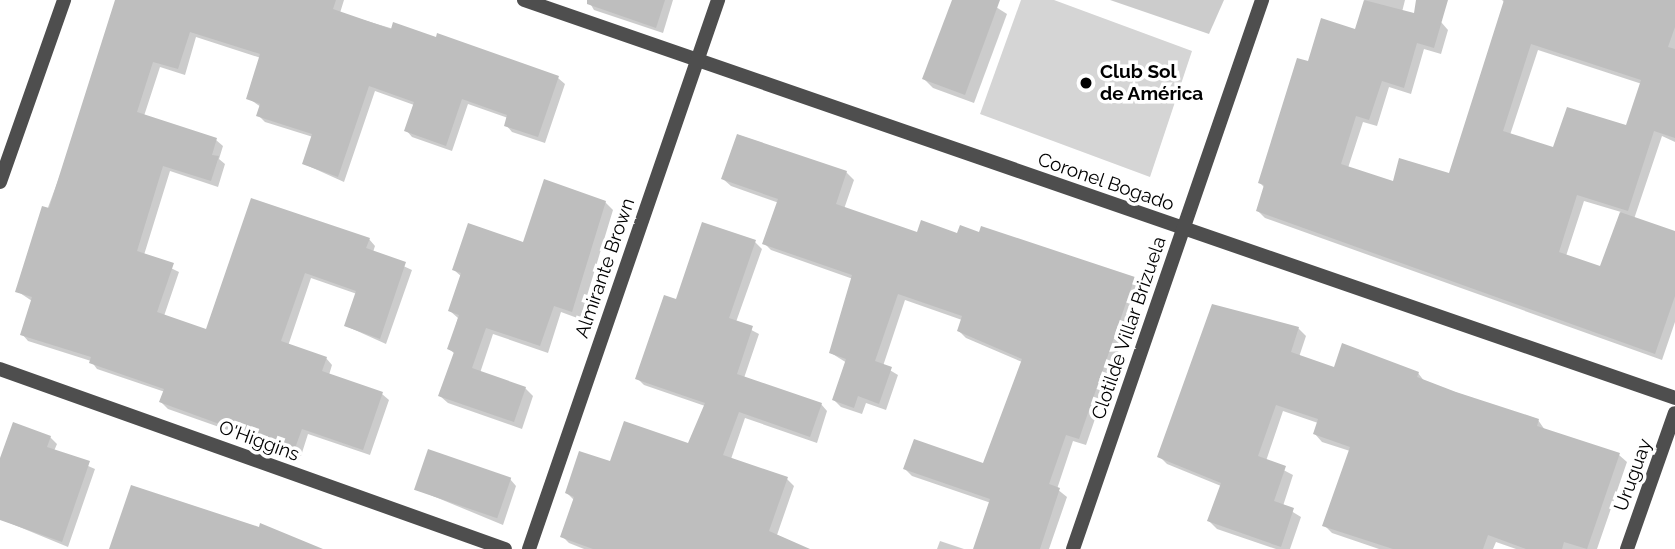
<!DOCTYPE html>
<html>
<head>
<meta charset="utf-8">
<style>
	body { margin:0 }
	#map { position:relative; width:1675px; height:549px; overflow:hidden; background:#fff; font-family:Raleway,sans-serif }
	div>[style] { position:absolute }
	.green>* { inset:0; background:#d5d5d5 }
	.shadow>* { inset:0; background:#0003 }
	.building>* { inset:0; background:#bebebe; transform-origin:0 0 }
	.minor>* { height:14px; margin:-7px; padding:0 7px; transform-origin:7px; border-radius:7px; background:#4e4e4e }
	.dots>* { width:19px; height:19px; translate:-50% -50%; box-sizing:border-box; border:4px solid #fff; border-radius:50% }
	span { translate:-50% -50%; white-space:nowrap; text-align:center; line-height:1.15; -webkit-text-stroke:7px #fff; paint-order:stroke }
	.poi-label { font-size:19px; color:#000; font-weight:700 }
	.left { translate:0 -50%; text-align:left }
	.street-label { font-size:19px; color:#000 }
</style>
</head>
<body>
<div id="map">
	<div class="green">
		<div style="clip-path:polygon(1021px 0,1054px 0,1192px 51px,1150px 177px,980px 114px)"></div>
	</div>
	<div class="shadow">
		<div style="clip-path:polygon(125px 0,344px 0,340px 13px,558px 78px,565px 84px,545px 143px,512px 132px,506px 125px,508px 118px,468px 104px,452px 151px,412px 137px,406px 130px,414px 105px,375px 91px,344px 182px,304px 164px,313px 137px,265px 122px,258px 115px,261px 107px,248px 98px,261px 58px,196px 37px,185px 75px,160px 67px,144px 116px,216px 140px,223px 146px,219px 159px,225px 164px,218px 187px,170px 171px,144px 255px,179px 272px,164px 316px,207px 331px,252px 200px,369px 239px,375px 246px,373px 252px,412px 270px,386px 344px,346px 326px,357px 294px,311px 278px,288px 346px,326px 358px,332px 365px,329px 375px,382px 394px,389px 400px,370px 455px,308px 434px,301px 456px,168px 409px,161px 402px,165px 392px,97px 369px,91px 361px,28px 341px,22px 334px,32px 301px,17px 291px)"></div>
		<div style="clip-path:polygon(588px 0,673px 0,663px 33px,594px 10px)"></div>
		<div style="clip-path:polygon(953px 0,985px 0,1007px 14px,974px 103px,933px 88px,924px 79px)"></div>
		<div style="clip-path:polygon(1110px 0,1224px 0,1209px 34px)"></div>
		<div style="clip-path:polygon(evenodd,1365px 0,1405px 0,1402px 12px,1441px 22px,1448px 30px,1441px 54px,1424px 49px,1411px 94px,1389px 87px,1377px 126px,1363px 122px,1348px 168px,1394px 183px,1450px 176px,1505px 3px,1502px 0,1675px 0,1675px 142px,1662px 136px,1634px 219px,1675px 233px,1675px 322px,1662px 360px,1265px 218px,1258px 211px,1265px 188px,1260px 183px,1309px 64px,1356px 31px,1365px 0,1538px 50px,1642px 84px,1627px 127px,1554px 149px,1510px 135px,1538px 50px,1365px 0,1584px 201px,1621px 212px,1601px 269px,1566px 256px,1584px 201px)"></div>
		<div style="clip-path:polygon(846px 172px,854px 180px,844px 209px,918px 234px,958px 235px,1134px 279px,1141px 286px,1086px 445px,1073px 441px,1057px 489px,1067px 497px,1049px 549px,975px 549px,991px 503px,912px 476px,905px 469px,984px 465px,1022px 362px,966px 338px,959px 331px,962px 320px,905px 300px,883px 366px,898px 375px,886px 410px,866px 403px,862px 414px,841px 407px,834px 400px,847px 363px,831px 353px,853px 279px,771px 250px,764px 243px,779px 203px,731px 186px,723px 179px)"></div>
		<div style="clip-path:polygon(605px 202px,613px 210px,580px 319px,561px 312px,548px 353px,493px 334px,480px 373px,525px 388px,533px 396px,522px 429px,448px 403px,440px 396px,455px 354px,449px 349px,458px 318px,450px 311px,462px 277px,454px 270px,524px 244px)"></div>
		<div style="clip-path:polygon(755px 242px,762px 249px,736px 322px,759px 334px,744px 378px,821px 404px,827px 411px,817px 443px,745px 418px,731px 459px,787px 479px,794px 486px,777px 535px,808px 549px,584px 549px,569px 543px,562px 536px,574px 500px,567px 493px,611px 463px,689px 446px,705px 406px,644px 385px,637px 378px,677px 301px)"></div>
		<div style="clip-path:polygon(1298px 328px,1306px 336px,1299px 357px,1335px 369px,1418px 373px,1425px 382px,1538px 420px,1545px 430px,1619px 455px,1627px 462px,1597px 549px,1516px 549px,1496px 542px,1493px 549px,1379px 549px,1332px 533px,1324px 525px,1350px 451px,1322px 442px,1315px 434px,1318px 423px,1283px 411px,1266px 461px,1293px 475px,1283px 506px,1301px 517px,1290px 549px,1276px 549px,1217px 529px,1209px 521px,1221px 486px,1167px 464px,1159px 456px)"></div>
		<div style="clip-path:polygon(50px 437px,57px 444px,54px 451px,95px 469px,68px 547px,0 519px,0 463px)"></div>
		<div style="clip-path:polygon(510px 479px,516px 486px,503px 525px,416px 489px)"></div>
		<div style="clip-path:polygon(940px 541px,964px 549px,937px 549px)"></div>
	</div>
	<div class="building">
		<div style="clip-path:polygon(115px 0,336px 0,333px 9px,391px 29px,393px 22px,436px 37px,437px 33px,559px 76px,538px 137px,504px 126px,507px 115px,462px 99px,446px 146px,404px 131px,414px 102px,369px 86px,338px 177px,302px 164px,312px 134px,256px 116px,260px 104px,246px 99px,260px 54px,190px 32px,178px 69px,153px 62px,137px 112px,217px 138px,212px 155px,219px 156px,211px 181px,163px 166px,137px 251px,174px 263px,157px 312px,206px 329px,251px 198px,370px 238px,366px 248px,406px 262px,380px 339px,344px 326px,356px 291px,305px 273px,281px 341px,327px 357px,322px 371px,383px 392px,363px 450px,302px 429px,294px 451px,159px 402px,164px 389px,89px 363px,91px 357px,20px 335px,32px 297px,15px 292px,42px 206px,49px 208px)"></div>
		<div style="clip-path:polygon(587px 0,665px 0,656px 28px,587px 4px)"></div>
		<div style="clip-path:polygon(952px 0,1000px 0,965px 95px,922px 79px)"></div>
		<div style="clip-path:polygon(evenodd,1364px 0,1414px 13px,1416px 0,1448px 0,1434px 48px,1417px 43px,1404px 88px,1382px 81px,1369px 120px,1356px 116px,1341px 164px,1393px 181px,1399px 158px,1449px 173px,1504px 0,1675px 0,1675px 27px,1668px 47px,1675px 49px,1675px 138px,1654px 131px,1628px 211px,1577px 195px,1559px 252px,1600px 266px,1620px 212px,1675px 231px,1675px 296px,1655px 354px,1256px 211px,1264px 185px,1258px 183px,1297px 58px,1308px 61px,1321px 18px,1355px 29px,1364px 0,1531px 44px,1641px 80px,1626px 125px,1567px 107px,1553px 147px,1503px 131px,1531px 44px)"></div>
		<div style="clip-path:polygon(737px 134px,847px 171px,836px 204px,917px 232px,921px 220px,957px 233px,960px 225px,979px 232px,981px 226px,1135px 277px,1079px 439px,1066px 435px,1049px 484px,1060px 488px,1040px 549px,973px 549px,990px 499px,903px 469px,914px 439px,983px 463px,1022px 359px,957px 331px,962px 316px,898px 294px,875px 361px,892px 367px,879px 404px,858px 396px,854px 408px,832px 400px,846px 359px,829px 353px,852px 275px,762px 244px,778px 199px,721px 179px)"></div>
		<div style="clip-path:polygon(544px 179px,606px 201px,572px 312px,554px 306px,540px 346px,486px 328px,472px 368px,526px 387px,514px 422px,438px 396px,454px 352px,447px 349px,459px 315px,448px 311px,461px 273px,452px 270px,468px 223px,523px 242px)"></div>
		<div style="clip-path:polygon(702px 222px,756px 240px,729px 318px,753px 326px,737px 374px,822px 403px,810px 437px,739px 412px,723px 455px,788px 477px,769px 531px,810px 549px,593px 549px,560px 537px,574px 497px,565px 493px,579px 451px,610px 461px,624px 421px,688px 443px,705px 403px,635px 379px,664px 295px,676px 299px)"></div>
		<div style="clip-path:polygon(1212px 304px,1299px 327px,1291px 352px,1334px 367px,1342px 343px,1419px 372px,1417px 377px,1456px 392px,1539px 419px,1537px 426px,1620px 453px,1587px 549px,1564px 542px,1562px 549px,1526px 549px,1488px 535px,1483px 549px,1393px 549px,1322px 526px,1350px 447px,1313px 434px,1318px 419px,1276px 405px,1258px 456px,1286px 466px,1274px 501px,1294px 508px,1281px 547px,1207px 521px,1221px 483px,1157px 457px)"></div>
		<div style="clip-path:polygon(13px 422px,51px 436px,47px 447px,90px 461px,62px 542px,0 520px,0 458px)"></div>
		<div style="left:428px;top:449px;width:88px;height:43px;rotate:19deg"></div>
		<div style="clip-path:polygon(131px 485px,259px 527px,260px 523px,323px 549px,109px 549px)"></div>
	</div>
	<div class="minor">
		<div style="left:524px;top:0;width:1218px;rotate:19.07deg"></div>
		<div style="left:0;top:182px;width:193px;rotate:-70.6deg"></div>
		<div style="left:0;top:369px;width:536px;rotate:19.62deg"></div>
		<div style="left:529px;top:549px;width:581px;rotate:-71deg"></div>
		<div style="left:1073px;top:549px;width:581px;rotate:-71deg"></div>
		<div style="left:1627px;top:549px;width:144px;rotate:-70.6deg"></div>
	</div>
	<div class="dots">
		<div style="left:1086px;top:83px;background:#000"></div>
	</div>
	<div class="poi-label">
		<span class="left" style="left:1100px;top:83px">Club Sol<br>de América</span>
	</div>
	<div class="street-label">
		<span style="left:1106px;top:182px;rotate:19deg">Coronel Bogado</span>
		<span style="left:605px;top:268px;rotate:-71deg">Almirante Brown</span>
		<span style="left:1129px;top:328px;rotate:-71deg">Clotilde Villar Brizuela</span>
		<span style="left:259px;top:441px;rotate:20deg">O'Higgins</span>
		<span style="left:1633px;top:475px;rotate:-70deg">Uruguay</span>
	</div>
</div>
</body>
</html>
